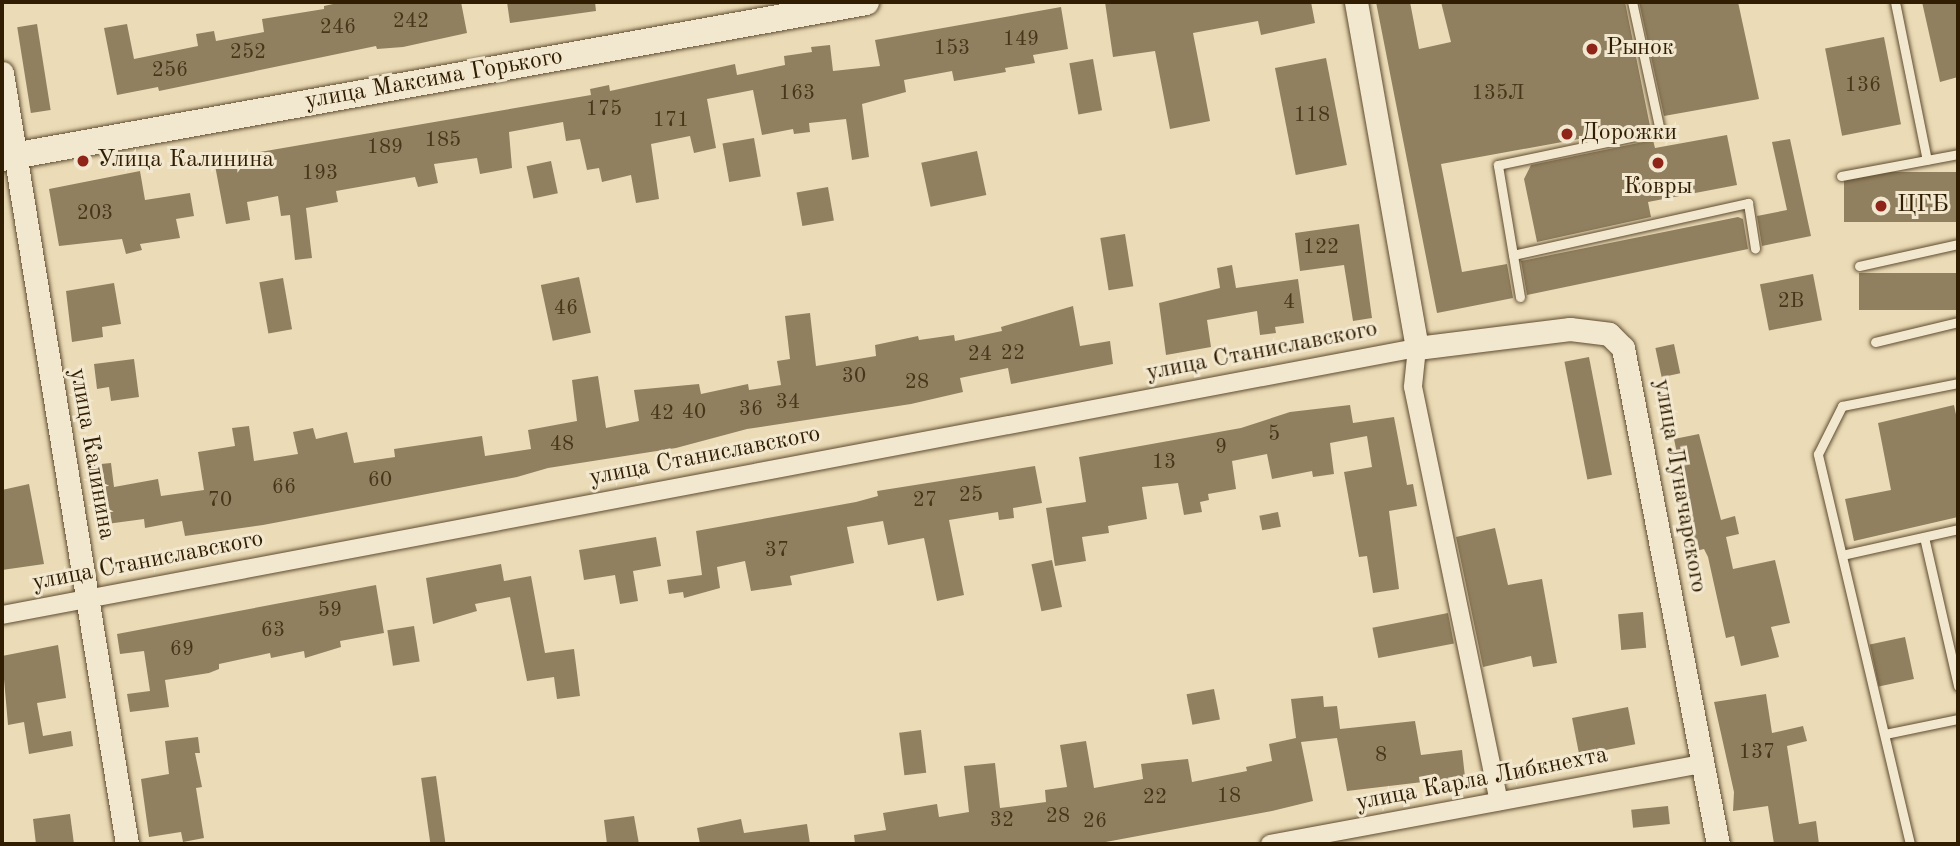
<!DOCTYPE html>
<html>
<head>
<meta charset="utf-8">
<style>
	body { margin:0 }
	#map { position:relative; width:1960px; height:846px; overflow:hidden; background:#ebdbb6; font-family:"Old Standard TT",serif }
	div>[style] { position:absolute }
	.building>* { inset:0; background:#918060; transform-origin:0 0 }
	.roads { filter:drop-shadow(0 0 2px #5f4c2f) drop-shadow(0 0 2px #5f4c2f) }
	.service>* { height:9px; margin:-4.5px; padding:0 4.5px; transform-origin:4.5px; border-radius:4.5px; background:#f2e8d0 }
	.minor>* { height:18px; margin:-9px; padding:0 9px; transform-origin:9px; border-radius:9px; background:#f2e8d0 }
	.tertiary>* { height:23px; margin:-11.5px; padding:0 11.5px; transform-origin:11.5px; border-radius:11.5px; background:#f2e8d0 }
	.secondary>* { height:26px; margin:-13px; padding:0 13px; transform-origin:13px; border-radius:13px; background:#f2e8d0 }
	.dots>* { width:19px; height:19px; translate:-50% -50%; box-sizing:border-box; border:4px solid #f2e8d0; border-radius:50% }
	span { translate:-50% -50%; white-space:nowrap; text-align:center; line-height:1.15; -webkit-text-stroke:6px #f2e8d0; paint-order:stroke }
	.number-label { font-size:21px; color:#48361a }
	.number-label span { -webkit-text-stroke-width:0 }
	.poi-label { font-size:24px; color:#301d02 }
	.left { translate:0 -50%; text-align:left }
	.street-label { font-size:24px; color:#301d02 }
	.frame { position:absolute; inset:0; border:4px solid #301d02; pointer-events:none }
</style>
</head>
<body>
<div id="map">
	<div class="building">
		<div style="clip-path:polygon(342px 2px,461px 2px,467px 33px,403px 47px,377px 49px,376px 46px,159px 91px,158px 87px,117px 95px,104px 28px,127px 24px,134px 59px,198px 46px,196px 34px,214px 31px,216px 41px,264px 32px,262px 19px,324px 9px,324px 6px)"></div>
		<div style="clip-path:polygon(507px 2px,595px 2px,596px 11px,510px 23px)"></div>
		<div style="clip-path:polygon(1105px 2px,1311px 2px,1315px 23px,1261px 35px,1258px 21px,1193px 33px,1210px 121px,1170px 129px,1155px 51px,1113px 57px)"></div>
		<div style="clip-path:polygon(1376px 2px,1410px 2px,1419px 49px,1451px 42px,1441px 2px,1625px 2px,1650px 126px,1441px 164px,1462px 272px,1507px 264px,1513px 298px,1437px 313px)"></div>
		<div style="clip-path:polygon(1639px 2px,1738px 2px,1759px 99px,1664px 116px)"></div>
		<div style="clip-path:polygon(1922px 2px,1958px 2px,1958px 77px,1940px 82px)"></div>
		<div style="clip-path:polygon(1061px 7px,1068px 49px,1033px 55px,1035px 63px,1005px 68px,1006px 72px,954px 81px,952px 71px,904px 80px,906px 92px,862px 104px,869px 157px,852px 160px,846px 119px,809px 123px,810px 132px,794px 134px,793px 129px,762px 135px,753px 90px,707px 99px,716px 148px,694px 153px,690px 136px,651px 144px,659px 199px,636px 203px,631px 175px,602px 182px,599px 168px,587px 170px,580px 139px,566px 141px,563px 122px,509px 132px,512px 168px,480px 174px,477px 158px,434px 164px,438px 183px,418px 187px,415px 177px,336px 191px,338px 202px,306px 208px,312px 258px,295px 260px,290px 215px,281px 216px,278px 196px,247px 202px,250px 220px,226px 224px,214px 160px,591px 95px,590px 89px,609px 85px,610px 91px,735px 64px,737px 75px,785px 65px,784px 56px,812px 52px,811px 47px,830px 45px,833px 71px,880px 66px,875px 40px)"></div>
		<div style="left:37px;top:24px;width:87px;height:20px;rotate:81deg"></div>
		<div style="left:1884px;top:37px;width:89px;height:60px;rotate:79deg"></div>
		<div style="left:1326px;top:58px;width:109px;height:52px;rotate:79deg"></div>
		<div style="left:1093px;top:59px;width:52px;height:24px;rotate:80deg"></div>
		<div style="clip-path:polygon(1727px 135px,1737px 185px,1648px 202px,1651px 217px,1537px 242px,1524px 179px,1531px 165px,1653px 140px,1655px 148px)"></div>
		<div style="left:754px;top:138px;width:39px;height:32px;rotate:80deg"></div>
		<div style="clip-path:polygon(1790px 139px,1811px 236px,1762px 246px,1757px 216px,1787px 210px,1772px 142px)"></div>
		<div style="left:977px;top:151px;width:45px;height:57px;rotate:78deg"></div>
		<div style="left:551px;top:161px;width:33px;height:25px;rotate:78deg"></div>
		<div style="clip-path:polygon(140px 171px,145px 200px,190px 193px,194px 216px,176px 219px,180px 238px,140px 244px,142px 250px,126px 254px,122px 239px,59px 246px,49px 189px)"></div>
		<div style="left:1958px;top:172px;width:50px;height:114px;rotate:90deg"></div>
		<div style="left:828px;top:187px;width:34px;height:32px;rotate:80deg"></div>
		<div style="clip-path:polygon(1738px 217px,1743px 219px,1748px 249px,1527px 295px,1521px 261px)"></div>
		<div style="clip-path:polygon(1359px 224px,1372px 318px,1353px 321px,1344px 265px,1300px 271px,1295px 233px)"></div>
		<div style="left:1125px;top:234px;width:53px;height:25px;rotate:81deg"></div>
		<div style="clip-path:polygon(1232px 265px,1236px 288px,1298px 279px,1304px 323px,1275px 327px,1276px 333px,1260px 335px,1257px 311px,1207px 320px,1211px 347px,1166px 355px,1159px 303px,1220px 288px,1217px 268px)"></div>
		<div style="left:1958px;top:273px;width:37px;height:99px;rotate:90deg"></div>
		<div style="left:1813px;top:274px;width:47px;height:54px;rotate:79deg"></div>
		<div style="left:579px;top:277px;width:57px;height:39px;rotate:78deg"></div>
		<div style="left:283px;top:278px;width:52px;height:24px;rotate:80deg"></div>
		<div style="clip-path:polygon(114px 283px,121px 324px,102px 327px,103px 337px,72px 342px,66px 291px)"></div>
		<div style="clip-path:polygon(1073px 306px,1080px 346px,1110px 341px,1113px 364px,1011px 384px,1008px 368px,960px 378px,963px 392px,911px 404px,747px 429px,676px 448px,548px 468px,517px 477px,263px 525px,185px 536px,182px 521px,145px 528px,144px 519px,99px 525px,91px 465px,111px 463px,114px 487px,158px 479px,161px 496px,204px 490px,198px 452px,235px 446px,232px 428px,249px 426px,254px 461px,298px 454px,293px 432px,313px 428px,316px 439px,347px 432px,354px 463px,395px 457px,394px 449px,482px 436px,485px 456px,531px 449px,528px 430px,577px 421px,572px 380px,598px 376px,606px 428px,639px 421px,634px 390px,699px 384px,701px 394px,748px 384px,749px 390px,781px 385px,777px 361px,790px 359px,785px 316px,810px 313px,816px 366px,876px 356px,875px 345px,918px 336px,919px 340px,954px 335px,955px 341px,1002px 331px,1001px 327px)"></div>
		<div style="left:1674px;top:344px;width:30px;height:19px;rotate:78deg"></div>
		<div style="left:1589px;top:357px;width:120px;height:25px;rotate:79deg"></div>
		<div style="clip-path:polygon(134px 359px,139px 397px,111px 401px,109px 387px,97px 389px,94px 364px)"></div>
		<div style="clip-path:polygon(1350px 405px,1353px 423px,1394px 417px,1407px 485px,1413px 484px,1417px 506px,1389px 511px,1399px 589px,1373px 593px,1367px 556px,1359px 557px,1344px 472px,1372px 467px,1367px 436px,1330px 443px,1334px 474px,1313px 477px,1312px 471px,1272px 479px,1267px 454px,1232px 461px,1236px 489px,1208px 494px,1209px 500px,1200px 502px,1202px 512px,1184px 515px,1178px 483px,1142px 487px,1147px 519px,1108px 526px,1109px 533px,1082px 537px,1086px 561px,1055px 566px,1046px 508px,1086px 502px,1079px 457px,1241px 428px,1290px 412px)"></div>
		<div style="clip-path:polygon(1954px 405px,1958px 424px,1958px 517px,1854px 541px,1845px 499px,1891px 490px,1878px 423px)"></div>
		<div style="clip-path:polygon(1699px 434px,1721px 520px,1735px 516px,1739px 534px,1726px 537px,1733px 569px,1775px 560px,1790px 623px,1771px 627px,1779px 657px,1741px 666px,1734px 636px,1726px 638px,1708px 557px,1704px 549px,1687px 553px,1682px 528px,1692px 526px,1674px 439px)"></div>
		<div style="clip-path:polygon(1035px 466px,1042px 503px,1013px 508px,1014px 518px,999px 520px,998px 512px,949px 520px,964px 595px,937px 601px,924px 538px,888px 545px,883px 521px,847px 527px,854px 563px,790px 576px,792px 585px,751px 591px,745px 561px,717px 567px,720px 588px,684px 598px,683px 592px,669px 594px,667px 580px,702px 575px,696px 531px,856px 502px,878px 496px,877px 491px)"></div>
		<div style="clip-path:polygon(29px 484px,44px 564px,2px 570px,2px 490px)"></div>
		<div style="left:1278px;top:512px;width:15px;height:19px;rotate:79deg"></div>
		<div style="clip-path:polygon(1495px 528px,1508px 585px,1542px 579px,1557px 663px,1533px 667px,1531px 656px,1483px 667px,1456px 537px)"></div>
		<div style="clip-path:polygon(656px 537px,661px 566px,633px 571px,638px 601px,620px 604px,615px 575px,584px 580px,579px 550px)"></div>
		<div style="left:1052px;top:560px;width:48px;height:21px;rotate:78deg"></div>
		<div style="clip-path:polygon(501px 564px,504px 581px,531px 576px,545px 653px,574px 649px,580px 696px,557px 699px,554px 677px,527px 681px,510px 597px,475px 604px,477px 611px,433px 624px,426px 578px)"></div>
		<div style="clip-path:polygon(376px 585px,384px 633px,340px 641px,341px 647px,305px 658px,304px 651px,271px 658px,270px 653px,219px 664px,219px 669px,209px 673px,165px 680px,169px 707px,130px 712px,127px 694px,150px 691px,144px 651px,120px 654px,117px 634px)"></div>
		<div style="left:1643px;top:612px;width:36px;height:25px;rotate:85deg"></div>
		<div style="left:1448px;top:613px;width:31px;height:77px;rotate:79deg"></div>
		<div style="left:414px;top:626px;width:36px;height:27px;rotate:81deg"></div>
		<div style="left:1905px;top:637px;width:43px;height:36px;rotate:78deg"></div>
		<div style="clip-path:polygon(58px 645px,66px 698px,37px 703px,43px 736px,71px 731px,73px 746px,29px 754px,24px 722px,8px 725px,2px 656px)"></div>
		<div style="left:1214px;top:689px;width:31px;height:28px;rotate:79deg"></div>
		<div style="clip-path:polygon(1766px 694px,1772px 733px,1803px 726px,1807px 741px,1787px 746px,1790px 765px,1799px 824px,1816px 821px,1819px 844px,1774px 844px,1768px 806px,1733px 811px,1734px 792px,1714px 702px)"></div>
		<div style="clip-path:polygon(1323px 696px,1324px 707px,1337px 706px,1340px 729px,1415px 721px,1421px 755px,1462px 750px,1465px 777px,1347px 791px,1337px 738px,1301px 742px,1313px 801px,1272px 811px,1095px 844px,855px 844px,854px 835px,886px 830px,883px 813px,937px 804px,939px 817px,969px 812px,964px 766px,995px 763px,1000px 808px,1046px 802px,1045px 790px,1067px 787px,1060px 745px,1086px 741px,1094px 788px,1143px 779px,1141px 764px,1157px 762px,1188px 759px,1192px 782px,1247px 771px,1246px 767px,1272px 761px,1269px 744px,1296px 738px,1291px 699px)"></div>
		<div style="left:1628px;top:707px;width:38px;height:57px;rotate:79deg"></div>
		<div style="left:921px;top:730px;width:43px;height:22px;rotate:83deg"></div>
		<div style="clip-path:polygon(198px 737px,200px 753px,195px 753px,202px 787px,196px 788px,204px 838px,183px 842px,181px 832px,149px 837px,141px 779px,169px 774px,165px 741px)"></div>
		<div style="left:436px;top:776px;width:69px;height:15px;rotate:82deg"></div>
		<div style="left:1668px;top:806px;width:18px;height:37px;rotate:84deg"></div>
		<div style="clip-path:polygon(70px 814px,74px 844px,36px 844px,33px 819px)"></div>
		<div style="clip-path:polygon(634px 816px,639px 844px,607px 844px,604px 820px)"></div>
		<div style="clip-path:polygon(741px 819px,744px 833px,807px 824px,810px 844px,700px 844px,697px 828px)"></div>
	</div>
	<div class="roads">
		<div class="service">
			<div style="left:1895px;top:2px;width:161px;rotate:78.6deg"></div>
			<div style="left:1841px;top:176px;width:119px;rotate:-10.6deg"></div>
			<div style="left:1513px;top:255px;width:241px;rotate:-12.5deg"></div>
			<div style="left:1748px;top:203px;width:46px;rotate:81.2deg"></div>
			<div style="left:1859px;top:266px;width:101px;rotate:-12.5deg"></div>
			<div style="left:1520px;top:297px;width:134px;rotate:-99.5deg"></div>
			<div style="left:1498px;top:165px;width:166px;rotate:-11.9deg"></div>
			<div style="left:1660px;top:131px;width:132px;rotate:-102.2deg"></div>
			<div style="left:1875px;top:342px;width:85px;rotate:-13.5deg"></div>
			<div style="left:1924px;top:537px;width:153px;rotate:77.1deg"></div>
			<div style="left:1842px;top:555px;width:119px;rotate:-12.6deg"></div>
			<div style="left:1885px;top:734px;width:75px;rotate:-11.6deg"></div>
			<div style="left:1910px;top:844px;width:401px;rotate:-103.3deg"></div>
			<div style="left:1818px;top:454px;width:54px;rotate:-63.4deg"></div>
			<div style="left:1842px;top:406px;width:118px;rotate:-11.2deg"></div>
		</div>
		<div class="minor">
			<div style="left:2px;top:615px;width:1440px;rotate:-10.69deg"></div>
			<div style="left:1417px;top:348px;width:39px;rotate:96deg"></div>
			<div style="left:1413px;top:387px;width:423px;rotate:78.3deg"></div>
			<div style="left:1270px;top:844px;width:440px;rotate:-10.5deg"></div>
		</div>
		<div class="tertiary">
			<div style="left:1356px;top:2px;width:351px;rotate:80deg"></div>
			<div style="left:1417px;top:348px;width:154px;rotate:-7.1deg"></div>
			<div style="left:1570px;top:329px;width:39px;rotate:7deg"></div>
			<div style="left:1609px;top:334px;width:20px;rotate:45deg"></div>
			<div style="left:1623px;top:348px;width:505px;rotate:79.16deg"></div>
			<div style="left:2px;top:73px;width:781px;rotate:80.79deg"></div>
		</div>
		<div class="secondary">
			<div style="left:2px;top:158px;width:878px;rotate:-10.23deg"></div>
		</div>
	</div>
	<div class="dots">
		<div style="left:1592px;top:49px;background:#8f2418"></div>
		<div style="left:1567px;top:134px;background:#8f2418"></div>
		<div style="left:83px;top:161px;background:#8f2418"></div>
		<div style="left:1658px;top:163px;background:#8f2418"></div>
		<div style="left:1881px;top:206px;background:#8f2418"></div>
	</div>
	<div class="number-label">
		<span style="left:411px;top:22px">242</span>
		<span style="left:338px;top:28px">246</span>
		<span style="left:1021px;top:40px">149</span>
		<span style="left:952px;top:49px">153</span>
		<span style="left:248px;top:53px">252</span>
		<span style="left:170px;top:71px">256</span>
		<span style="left:1863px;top:86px">136</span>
		<span style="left:797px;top:94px">163</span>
		<span style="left:1498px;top:94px">135Л</span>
		<span style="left:604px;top:110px">175</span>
		<span style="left:1312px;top:116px">118</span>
		<span style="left:671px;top:121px">171</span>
		<span style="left:443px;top:141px">185</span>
		<span style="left:385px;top:148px">189</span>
		<span style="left:320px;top:174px">193</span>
		<span style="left:95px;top:214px">203</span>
		<span style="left:1321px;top:248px">122</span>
		<span style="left:1791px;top:302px">2В</span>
		<span style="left:1289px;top:303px">4</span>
		<span style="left:566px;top:309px">46</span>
		<span style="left:1013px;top:354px">22</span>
		<span style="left:980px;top:355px">24</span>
		<span style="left:854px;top:377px">30</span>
		<span style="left:917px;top:383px">28</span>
		<span style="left:788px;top:403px">34</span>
		<span style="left:751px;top:410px">36</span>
		<span style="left:694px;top:413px">40</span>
		<span style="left:662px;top:414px">42</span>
		<span style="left:1274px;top:435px">5</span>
		<span style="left:562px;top:445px">48</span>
		<span style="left:1221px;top:448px">9</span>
		<span style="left:1164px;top:463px">13</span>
		<span style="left:380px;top:481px">60</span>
		<span style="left:284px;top:488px">66</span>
		<span style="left:971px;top:496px">25</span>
		<span style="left:220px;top:501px">70</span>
		<span style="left:925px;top:501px">27</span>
		<span style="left:777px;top:551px">37</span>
		<span style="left:330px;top:611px">59</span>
		<span style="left:273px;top:631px">63</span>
		<span style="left:182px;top:650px">69</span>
		<span style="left:1757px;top:753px">137</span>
		<span style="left:1381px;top:756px">8</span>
		<span style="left:1229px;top:797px">18</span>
		<span style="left:1155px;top:798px">22</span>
		<span style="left:1058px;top:817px">28</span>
		<span style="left:1002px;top:821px">32</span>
		<span style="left:1095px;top:822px">26</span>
	</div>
	<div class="poi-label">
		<span class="left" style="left:1606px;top:49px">Рынок</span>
		<span class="left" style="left:1581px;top:134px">Дорожки</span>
		<span class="left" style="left:97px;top:161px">Улица Калинина</span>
		<span style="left:1658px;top:188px">Ковры</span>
		<span class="left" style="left:1897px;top:206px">ЦГБ</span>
	</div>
	<div class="street-label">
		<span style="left:434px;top:80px;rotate:-10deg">улица Максима Горького</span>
		<span style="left:1262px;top:352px;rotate:-11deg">улица Станиславского</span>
		<span style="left:91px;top:454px;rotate:80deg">улица Калинина</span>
		<span style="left:705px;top:457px;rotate:-11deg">улица Станиславского</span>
		<span style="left:1679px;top:486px;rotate:80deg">улица Луначарского</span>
		<span style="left:148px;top:562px;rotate:-11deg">улица Станиславского</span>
		<span style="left:1482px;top:780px;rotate:-11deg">улица Карла Либкнехта</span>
	</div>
	<div class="frame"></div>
</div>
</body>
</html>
